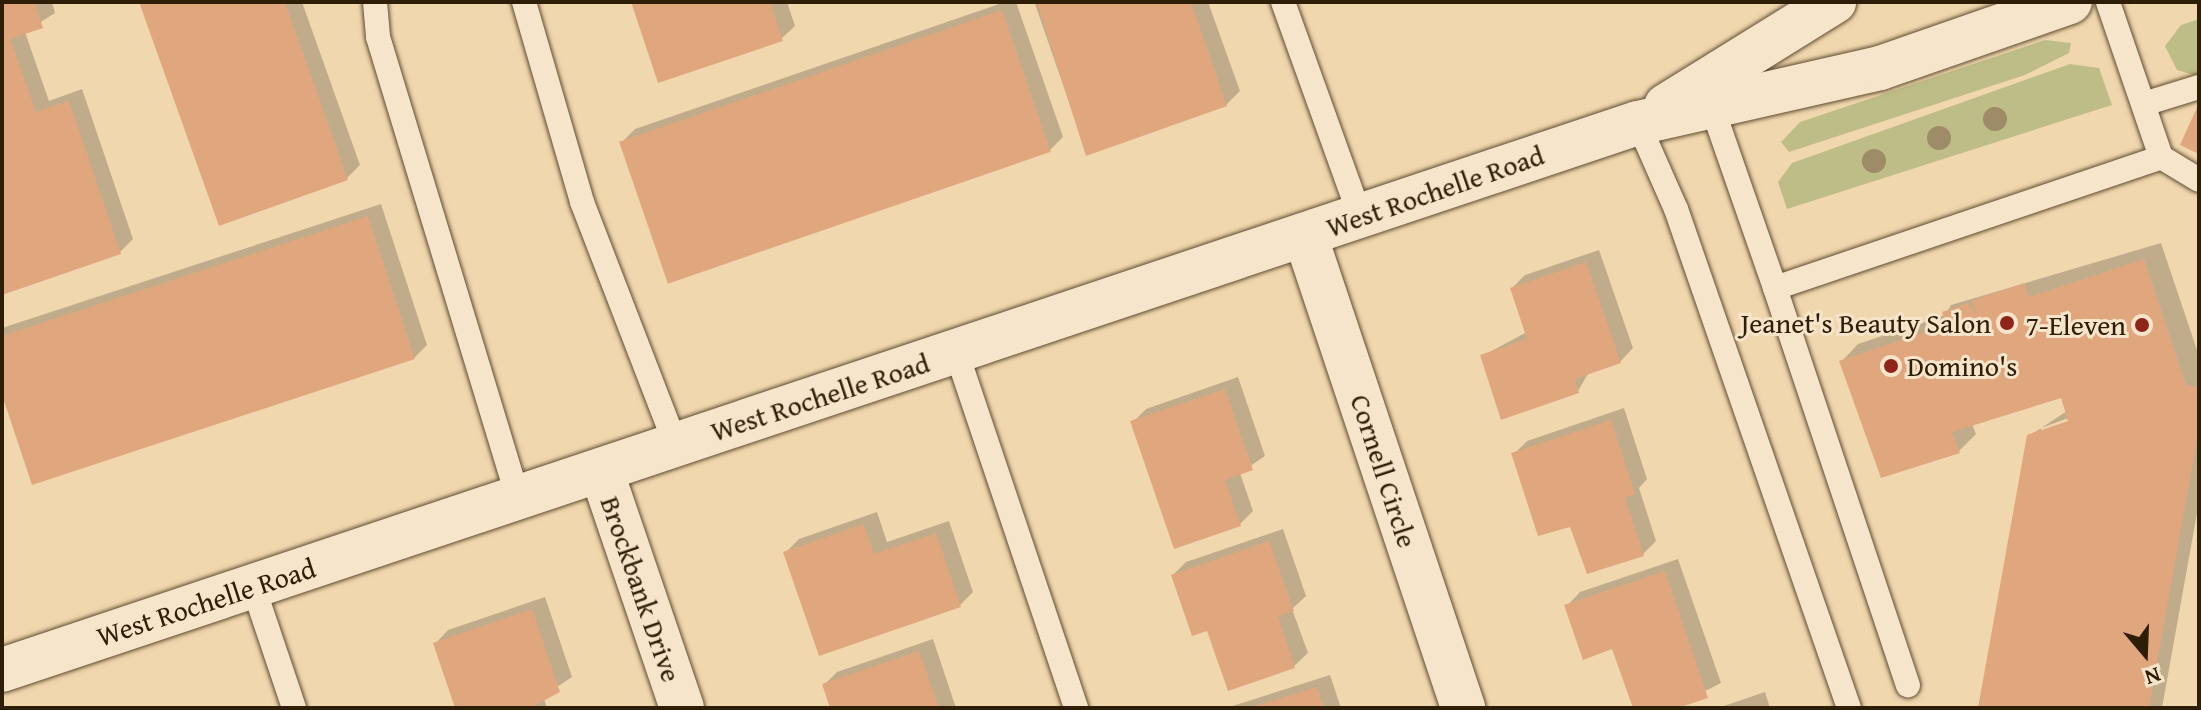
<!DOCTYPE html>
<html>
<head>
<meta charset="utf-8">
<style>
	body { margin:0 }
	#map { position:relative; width:2201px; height:710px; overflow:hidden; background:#f1d7ae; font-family:"Gentium Book Plus",serif }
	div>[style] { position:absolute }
	.green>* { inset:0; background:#bfbd87 }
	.shadow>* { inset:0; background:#0003 }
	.building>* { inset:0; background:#e0a77f; transform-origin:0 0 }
	.roads { filter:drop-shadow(0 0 2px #5f4c31) drop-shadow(0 0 2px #5f4c31) }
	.lane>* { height:24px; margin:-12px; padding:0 12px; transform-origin:12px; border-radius:12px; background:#f6e5ca }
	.street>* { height:44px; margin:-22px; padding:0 22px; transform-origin:22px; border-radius:22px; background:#f6e5ca }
	.secondary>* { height:44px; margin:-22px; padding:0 22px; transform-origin:22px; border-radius:22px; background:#f6e5ca }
	.trees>* { width:24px; height:24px; margin:-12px; border-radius:50%; background:#9e8b67 }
	.dots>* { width:22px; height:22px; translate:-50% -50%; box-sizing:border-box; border:4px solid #f6e5ca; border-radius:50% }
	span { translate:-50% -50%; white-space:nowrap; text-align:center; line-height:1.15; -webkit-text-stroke:6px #f6e5ca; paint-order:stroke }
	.street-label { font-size:28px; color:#2e1d07 }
	.poi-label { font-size:28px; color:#2e1d07 }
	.right { translate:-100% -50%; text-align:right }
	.left { translate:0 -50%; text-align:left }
	.frame { position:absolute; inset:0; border:4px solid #2e1d07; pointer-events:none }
	.north { position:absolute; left:2105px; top:614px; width:80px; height:80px; -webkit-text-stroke:6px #f6e5ca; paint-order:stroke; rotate:161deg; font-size:22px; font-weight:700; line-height:32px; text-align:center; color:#2e1d07 }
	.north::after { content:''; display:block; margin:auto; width:28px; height:36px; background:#2e1d07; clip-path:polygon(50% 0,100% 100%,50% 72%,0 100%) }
</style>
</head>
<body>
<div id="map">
	<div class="green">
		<div style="clip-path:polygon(2199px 19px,2199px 74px,2194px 75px,2177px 70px,2165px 46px,2181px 25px)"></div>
		<div style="clip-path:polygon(2045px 40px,2071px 43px,2069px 53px,2025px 75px,1789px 152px,1781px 142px,1800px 122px)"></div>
		<div style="clip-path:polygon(2070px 64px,2099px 68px,2112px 105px,1787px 209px,1778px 182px,1792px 163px)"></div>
	</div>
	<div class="shadow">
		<div style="clip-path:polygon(2px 2px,52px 2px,55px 13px,25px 32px,49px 101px,82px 89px,133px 239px,120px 252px,2px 293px)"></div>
		<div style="clip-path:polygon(141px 2px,302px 2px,360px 165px,347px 178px)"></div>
		<div style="clip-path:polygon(634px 2px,787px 2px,795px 26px,781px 39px)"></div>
		<div style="clip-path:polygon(1005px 2px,1016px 2px,1063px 137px,1050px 150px,622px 142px,635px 129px)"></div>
		<div style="clip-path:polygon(1208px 2px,1240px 91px,1226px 105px,1087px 154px,1035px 4px)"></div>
		<div style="clip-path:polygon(381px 204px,427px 345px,414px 358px,2px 388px,2px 328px)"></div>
		<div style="clip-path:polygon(evenodd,2161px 243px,2199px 356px,2199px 502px,2162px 708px,1980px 708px,2029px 436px,2067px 411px,2062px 396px,1972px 424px,1976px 434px,1959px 451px,1841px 362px,1858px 344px,1945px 315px,1951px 305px,2161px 243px,2077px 415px,2078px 419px,2041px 432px,2041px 428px,2077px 415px)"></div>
		<div style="clip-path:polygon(1599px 250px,1633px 348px,1620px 362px,1589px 372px,1578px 391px,1482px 356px,1527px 332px,1512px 288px,1525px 275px)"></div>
		<div style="clip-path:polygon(1238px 377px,1265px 456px,1240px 473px,1253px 511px,1240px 524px,1133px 422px,1146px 409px)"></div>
		<div style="clip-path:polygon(1624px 408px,1647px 479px,1639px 488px,1656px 541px,1643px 554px,1514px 454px,1527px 441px)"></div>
		<div style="clip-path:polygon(877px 512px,887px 542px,949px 521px,973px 592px,960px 605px,786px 552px,799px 539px)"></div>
		<div style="clip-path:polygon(1283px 529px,1306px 596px,1292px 609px,1308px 653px,1294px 666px,1208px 629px,1173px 575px,1186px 562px)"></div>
		<div style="clip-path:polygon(1678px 559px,1721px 683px,1672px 708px,1635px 708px,1614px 647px,1567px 606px,1580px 592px)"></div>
		<div style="clip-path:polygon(545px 597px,572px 677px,543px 696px,547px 708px,457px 708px,435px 644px,448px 630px)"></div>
		<div style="clip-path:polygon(933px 639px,956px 708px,832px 708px,824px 685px,837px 672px)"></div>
		<div style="clip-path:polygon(1330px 675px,1341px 708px,1226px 708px)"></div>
		<div style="clip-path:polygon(1765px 692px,1770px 708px,1718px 708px)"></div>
	</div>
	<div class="building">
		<div style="clip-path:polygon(2px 2px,34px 2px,43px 28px,10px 39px,36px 112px,69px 101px,121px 254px,2px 295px)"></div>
		<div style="clip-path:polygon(139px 2px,285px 2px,348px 180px,219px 226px)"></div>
		<div style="clip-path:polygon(631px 2px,770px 2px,783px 41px,658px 83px)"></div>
		<div style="clip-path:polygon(1037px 2px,1191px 2px,1227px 106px,1086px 156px)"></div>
		<div style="left:1002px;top:10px;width:150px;height:405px;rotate:71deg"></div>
		<div style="clip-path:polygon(2199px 103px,2199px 154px,2180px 145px)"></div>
		<div style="clip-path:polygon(368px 216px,415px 359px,32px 485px,2px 395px,2px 336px)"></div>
		<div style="clip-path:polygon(2144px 259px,2186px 385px,2199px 387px,2199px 428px,2149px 708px,1978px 708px,2027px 435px,2068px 421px,2061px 398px,1952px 432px,1960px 453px,1881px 478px,1839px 361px,1946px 325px,1942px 312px,1968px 303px,1977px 315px,1972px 301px,2024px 283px,2029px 297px)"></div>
		<div style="clip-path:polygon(1586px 262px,1621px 363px,1575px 379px,1579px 393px,1501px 420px,1480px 355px,1527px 339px,1510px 288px)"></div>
		<div style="clip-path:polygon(1225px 389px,1253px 470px,1225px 480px,1241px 526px,1174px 549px,1130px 421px)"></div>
		<div style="clip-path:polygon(1611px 420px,1635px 494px,1625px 498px,1644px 556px,1587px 574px,1570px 527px,1538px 536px,1511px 453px)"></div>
		<div style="clip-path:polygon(864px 524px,874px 554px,936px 533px,961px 607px,819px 656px,783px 552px)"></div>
		<div style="clip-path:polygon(1269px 541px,1294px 611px,1278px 616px,1295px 668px,1228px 691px,1207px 631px,1192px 636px,1171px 575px)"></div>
		<div style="clip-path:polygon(1665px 571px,1708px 698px,1678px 708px,1633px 708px,1612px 649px,1583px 660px,1564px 605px)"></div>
		<div style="clip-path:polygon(532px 609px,560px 692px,530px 708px,455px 708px,433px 643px)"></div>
		<div style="clip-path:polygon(919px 651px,939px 708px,830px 708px,822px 684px)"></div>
		<div style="clip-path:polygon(1317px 687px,1324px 708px,1252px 708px,1252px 707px)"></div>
	</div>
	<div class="roads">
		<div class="lane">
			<div style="left:375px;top:2px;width:35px;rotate:85deg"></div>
			<div style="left:378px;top:37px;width:482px;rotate:73.1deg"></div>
			<div style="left:524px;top:2px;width:208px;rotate:73.8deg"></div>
			<div style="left:582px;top:202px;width:261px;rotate:68.9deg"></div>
			<div style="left:1283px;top:2px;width:227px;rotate:70.2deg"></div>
			<div style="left:2144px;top:104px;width:58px;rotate:-17.2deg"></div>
			<div style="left:1712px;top:107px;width:192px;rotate:70.8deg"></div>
			<div style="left:1775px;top:288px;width:408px;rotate:-18.7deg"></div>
			<div style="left:2161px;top:157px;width:164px;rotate:-108.9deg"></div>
			<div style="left:1638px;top:123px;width:94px;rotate:66.2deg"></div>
			<div style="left:1676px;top:209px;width:528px;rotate:70.88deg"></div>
			<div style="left:2161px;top:157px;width:44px;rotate:31.2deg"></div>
			<div style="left:1775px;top:288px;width:419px;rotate:71.5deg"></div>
			<div style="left:956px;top:351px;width:377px;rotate:71.4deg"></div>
			<div style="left:253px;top:586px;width:129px;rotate:71.4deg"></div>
		</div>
		<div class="street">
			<div style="left:1305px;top:235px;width:499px;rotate:71.5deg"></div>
			<div style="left:601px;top:470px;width:251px;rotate:71.2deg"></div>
		</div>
		<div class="secondary">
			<div style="left:1666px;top:106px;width:198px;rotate:-31.8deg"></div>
			<div style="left:2px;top:670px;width:1725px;rotate:-18.49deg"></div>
			<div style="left:1638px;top:123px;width:248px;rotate:-12.8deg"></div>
			<div style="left:1880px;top:68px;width:201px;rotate:-19.2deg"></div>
		</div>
	</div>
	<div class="trees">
		<div style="left:1995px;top:119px"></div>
		<div style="left:1939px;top:138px"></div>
		<div style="left:1874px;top:161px"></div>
	</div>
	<div class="dots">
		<div style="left:2007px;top:323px;background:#8f2418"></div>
		<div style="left:2142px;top:325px;background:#8f2418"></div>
		<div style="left:1891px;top:366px;background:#8f2418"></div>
	</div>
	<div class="street-label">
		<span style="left:1435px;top:191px;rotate:-19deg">West Rochelle Road</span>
		<span style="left:820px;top:397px;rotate:-18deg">West Rochelle Road</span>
		<span style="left:1384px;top:471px;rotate:72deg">Cornell Circle</span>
		<span style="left:641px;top:589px;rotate:71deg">Brockbank Drive</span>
		<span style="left:206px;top:602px;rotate:-18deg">West Rochelle Road</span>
	</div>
	<div class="poi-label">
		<span class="right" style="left:1991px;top:323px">Jeanet's Beauty Salon</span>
		<span class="right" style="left:2126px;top:325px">7-Eleven</span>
		<span class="left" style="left:1907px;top:366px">Domino's</span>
	</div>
	<div class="frame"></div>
	<div class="north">N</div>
</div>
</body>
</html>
